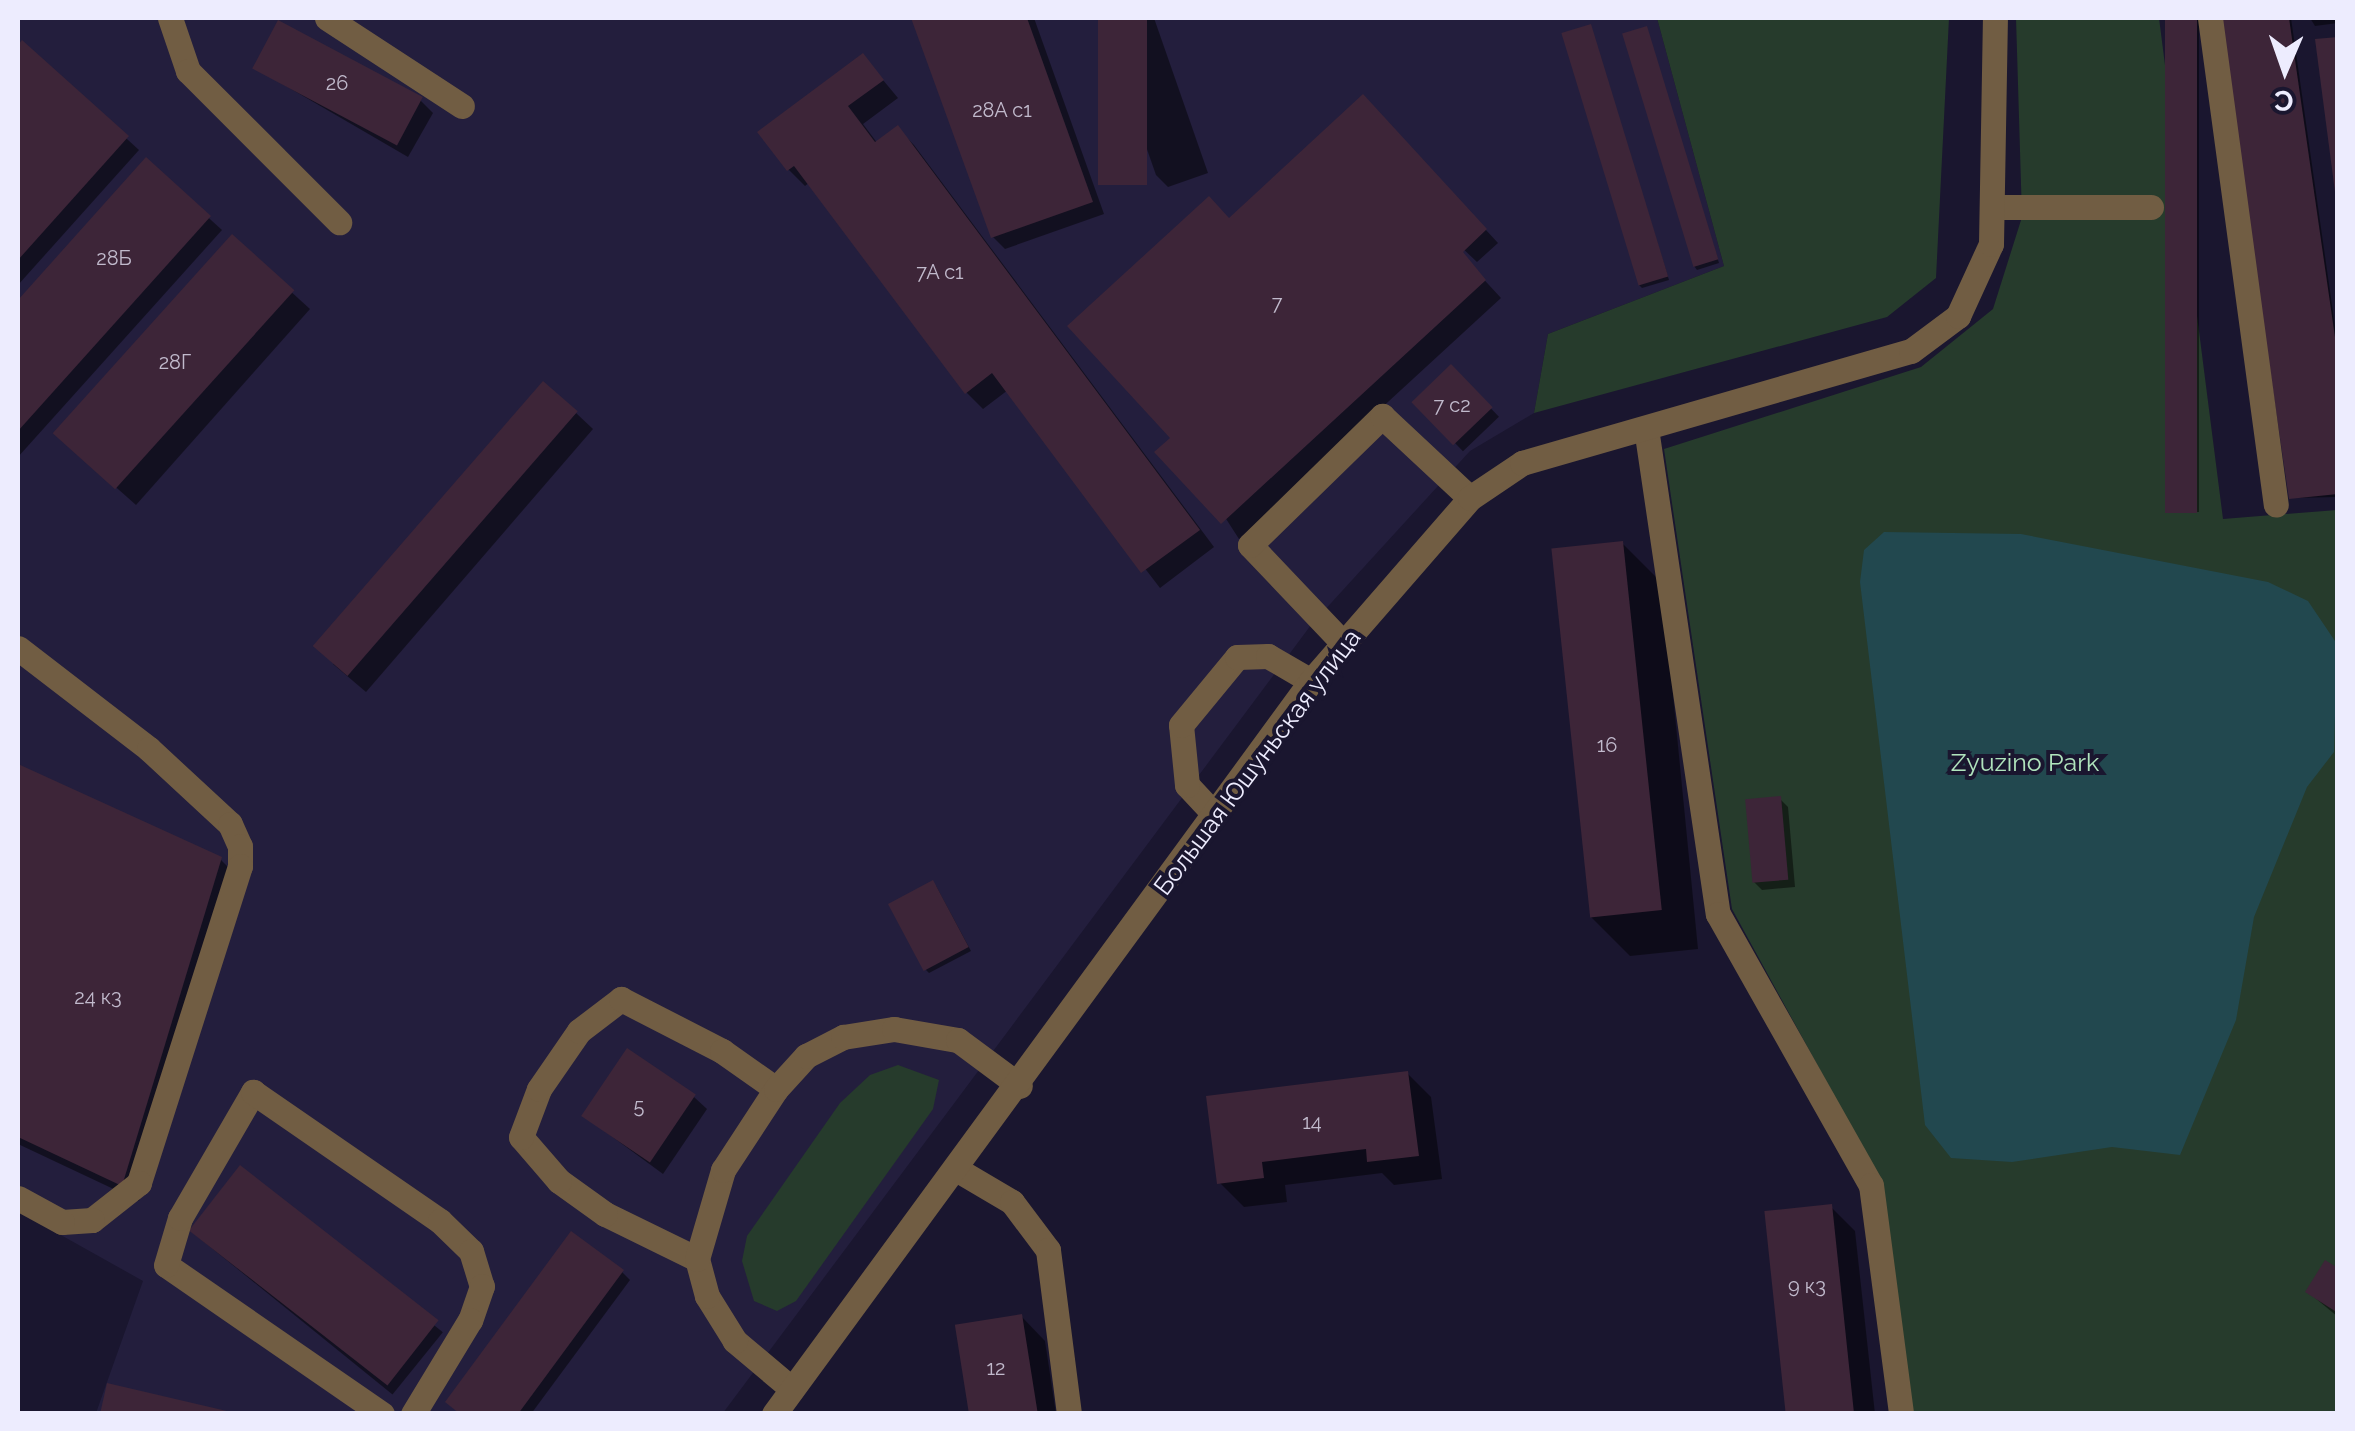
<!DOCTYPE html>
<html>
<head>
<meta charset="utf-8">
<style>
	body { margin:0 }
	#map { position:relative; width:2355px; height:1431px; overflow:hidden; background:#1a162f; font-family:Raleway,sans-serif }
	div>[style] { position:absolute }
	.built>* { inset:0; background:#231e3d }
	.green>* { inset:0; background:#263b2c }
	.water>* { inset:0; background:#22484f }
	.shadow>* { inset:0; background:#0007; transform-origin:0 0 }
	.building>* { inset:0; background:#3d2538; transform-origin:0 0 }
	.minor>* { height:25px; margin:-12.5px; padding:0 12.5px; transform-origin:12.5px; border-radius:12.5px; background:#715d43 }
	span { translate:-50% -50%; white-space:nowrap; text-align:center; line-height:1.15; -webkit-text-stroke:8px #1a162f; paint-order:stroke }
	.number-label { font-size:20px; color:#c1bacc }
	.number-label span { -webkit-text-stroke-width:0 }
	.street-label { font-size:25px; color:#edecfe }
	.park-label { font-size:25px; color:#b0e4bd }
	.frame { position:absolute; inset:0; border:20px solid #edecfe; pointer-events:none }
	.north { position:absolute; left:2235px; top:20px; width:100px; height:100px; -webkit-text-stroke:8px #1a162f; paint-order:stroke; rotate:182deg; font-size:28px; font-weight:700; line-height:40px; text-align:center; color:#edecfe }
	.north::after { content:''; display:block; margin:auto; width:35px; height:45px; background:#edecfe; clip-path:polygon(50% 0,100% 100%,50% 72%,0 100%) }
</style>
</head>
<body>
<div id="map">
	<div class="built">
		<div style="clip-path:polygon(18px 18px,1657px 18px,1724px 266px,1548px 334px,1534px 413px,1470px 451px,1311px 625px,723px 1413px,96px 1413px,143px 1281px,18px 1211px)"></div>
	</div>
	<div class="green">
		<div style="clip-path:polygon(1657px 18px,1949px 18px,1936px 278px,1887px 317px,1534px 413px,1548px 334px,1724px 266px)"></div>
		<div style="clip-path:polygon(2016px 18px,2159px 18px,2223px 519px,2337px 510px,2337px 1413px,1902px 1413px,1872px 1165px,1732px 909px,1664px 449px,1921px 367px,1993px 309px,2022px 217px)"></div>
		<div style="clip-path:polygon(898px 1065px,939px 1080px,933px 1109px,796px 1301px,777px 1311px,754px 1301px,742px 1261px,747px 1236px,840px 1103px,870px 1075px)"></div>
	</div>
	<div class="water">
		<div style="clip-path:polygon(1884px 532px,2021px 534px,2268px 582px,2308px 601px,2337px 644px,2334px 752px,2307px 787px,2254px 917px,2236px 1020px,2180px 1155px,2112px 1147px,2012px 1162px,1951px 1158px,1925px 1125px,1860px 582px,1864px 550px)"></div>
	</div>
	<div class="shadow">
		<div style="clip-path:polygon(914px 18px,1034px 18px,1104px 214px,1005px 249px,993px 237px)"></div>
		<div style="clip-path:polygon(1101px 18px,1154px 18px,1208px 173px,1168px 187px,1156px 175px)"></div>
		<div style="left:2167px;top:18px;width:32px;height:494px"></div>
		<div style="clip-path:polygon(2220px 18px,2291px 18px,2338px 347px,2338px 497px,2291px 498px)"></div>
		<div style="clip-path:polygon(2310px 18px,2338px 18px,2338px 23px,2315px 26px)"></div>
		<div style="clip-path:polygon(1590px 27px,1669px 280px,1642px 288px,1639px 285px)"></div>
		<div style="clip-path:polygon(1646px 28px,1719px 263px,1697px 270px,1694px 266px)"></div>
		<div style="clip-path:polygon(22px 43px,139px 150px,18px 285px,18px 48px)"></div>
		<div style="clip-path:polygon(863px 56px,898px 98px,863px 124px,878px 144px,898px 129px,914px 145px,1214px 547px,1160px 588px,1008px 390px,983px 409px,966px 392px,810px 182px,805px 186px,788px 169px)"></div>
		<div style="clip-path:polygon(255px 68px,420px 100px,433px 113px,408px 157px)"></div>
		<div style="clip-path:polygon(1375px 110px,1498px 243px,1477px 262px,1404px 193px,1501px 298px,1239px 539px,1174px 438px,1229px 220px)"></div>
		<div style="clip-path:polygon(146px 161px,222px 230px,18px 457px,18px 304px)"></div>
		<div style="clip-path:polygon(232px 238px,310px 309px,136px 505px,74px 450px)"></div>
		<div style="left:1451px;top:367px;width:69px;height:50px;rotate:46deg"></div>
		<div style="clip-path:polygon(576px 413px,593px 429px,366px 692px,333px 664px)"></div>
		<div style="clip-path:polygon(1622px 543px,1662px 583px,1698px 949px,1630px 956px,1590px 916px)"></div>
		<div style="clip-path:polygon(18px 766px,220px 859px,237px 876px,139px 1201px,18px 1144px)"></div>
		<div style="clip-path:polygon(1780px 799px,1788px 807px,1795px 887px,1762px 890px,1754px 882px)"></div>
		<div style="clip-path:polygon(936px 886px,971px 951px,929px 973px,926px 970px)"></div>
		<div style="clip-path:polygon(1407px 1073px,1431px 1097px,1442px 1179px,1394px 1185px,1382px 1173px,1285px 1185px,1287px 1202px,1244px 1207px,1220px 1183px)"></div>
		<div style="clip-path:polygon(694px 1097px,707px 1109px,663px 1174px,584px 1116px)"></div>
		<div style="left:240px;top:1168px;width:261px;height:80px;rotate:39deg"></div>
		<div style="clip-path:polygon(1831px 1207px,1855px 1231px,1875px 1414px,1789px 1414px)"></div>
		<div style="clip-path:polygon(2338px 1271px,2338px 1317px,2308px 1292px)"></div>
		<div style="clip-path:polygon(622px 1272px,630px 1280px,531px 1414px,461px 1414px)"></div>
		<div style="clip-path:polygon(1021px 1316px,1045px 1341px,1056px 1414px,971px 1414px)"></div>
	</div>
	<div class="building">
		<div style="clip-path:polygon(911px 18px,1027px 18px,1093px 202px,991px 238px)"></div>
		<div style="left:1098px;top:18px;width:49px;height:167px"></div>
		<div style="left:2165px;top:18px;width:32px;height:495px"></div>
		<div style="clip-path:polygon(2218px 18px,2289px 18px,2338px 358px,2338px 494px,2289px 499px)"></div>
		<div style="left:278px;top:20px;width:164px;height:55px;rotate:28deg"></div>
		<div style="left:1591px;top:24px;width:264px;height:31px;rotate:73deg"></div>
		<div style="left:1647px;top:26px;width:244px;height:26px;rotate:73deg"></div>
		<div style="clip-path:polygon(2338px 37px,2338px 192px,2335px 192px,2315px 39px)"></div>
		<div style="clip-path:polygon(22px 40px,129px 136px,18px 260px,18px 45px)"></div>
		<div style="clip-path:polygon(863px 53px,884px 80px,848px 106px,875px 142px,898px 125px,1200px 530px,1141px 573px,992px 373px,965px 394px,794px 166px,787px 171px,757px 132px)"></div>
		<div style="clip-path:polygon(1363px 94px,1487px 229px,1463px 252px,1486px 280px,1221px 524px,1154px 452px,1170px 438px,1067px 326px,1209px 196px,1229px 218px)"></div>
		<div style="clip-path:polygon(146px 157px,211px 216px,18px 431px,18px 300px)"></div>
		<div style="left:232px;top:234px;width:84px;height:268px;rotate:42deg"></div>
		<div style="left:1451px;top:364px;width:60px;height:55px;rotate:46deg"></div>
		<div style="left:543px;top:381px;width:46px;height:351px;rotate:41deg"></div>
		<div style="left:1623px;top:541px;width:371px;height:72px;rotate:84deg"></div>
		<div style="clip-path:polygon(18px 764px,222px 857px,122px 1186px,18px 1137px)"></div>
		<div style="left:1781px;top:796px;width:84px;height:36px;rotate:85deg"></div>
		<div style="left:933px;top:880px;width:76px;height:51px;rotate:62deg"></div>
		<div style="left:627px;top:1048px;width:83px;height:82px;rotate:34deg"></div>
		<div style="clip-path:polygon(1408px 1071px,1419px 1156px,1367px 1162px,1366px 1149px,1262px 1162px,1264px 1178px,1217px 1184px,1206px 1096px)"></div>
		<div style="left:240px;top:1165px;width:252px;height:83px;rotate:38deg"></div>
		<div style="left:1832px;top:1204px;width:211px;height:68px;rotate:84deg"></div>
		<div style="clip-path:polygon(571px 1231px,624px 1270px,518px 1414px,460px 1414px,445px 1402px)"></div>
		<div style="clip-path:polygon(2325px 1260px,2338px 1268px,2338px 1313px,2305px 1292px)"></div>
		<div style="left:1022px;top:1314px;width:101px;height:68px;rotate:81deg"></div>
		<div style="clip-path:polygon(107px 1383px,231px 1412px,231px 1414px,100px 1414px)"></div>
	</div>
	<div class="minor">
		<div style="left:170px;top:18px;width:56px;rotate:71.2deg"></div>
		<div style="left:188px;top:71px;width:214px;rotate:45deg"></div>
		<div style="left:327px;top:18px;width:161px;rotate:33.1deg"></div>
		<div style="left:2210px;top:18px;width:491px;rotate:82.3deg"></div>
		<div style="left:1992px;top:207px;width:159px"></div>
		<div style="left:1646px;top:428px;width:491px;rotate:81.6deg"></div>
		<div style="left:1718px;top:914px;width:311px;rotate:60.6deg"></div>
		<div style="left:1871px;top:1185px;width:231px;rotate:82.5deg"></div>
		<div style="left:1343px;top:643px;width:135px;rotate:-133.5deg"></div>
		<div style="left:1250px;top:545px;width:185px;rotate:-44.3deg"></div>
		<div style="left:1382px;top:416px;width:120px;rotate:43deg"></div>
		<div style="left:18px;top:648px;width:165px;rotate:37.6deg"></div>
		<div style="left:149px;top:749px;width:110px;rotate:42.8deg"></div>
		<div style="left:230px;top:824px;width:24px;rotate:66deg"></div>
		<div style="left:240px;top:846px;width:20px;rotate:90deg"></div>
		<div style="left:240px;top:866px;width:333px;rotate:107.7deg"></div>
		<div style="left:139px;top:1183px;width:60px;rotate:141.8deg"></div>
		<div style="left:92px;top:1220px;width:30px;rotate:176deg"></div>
		<div style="left:62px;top:1222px;width:50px;rotate:-151.4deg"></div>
		<div style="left:1215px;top:815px;width:41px;rotate:-133deg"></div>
		<div style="left:1187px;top:785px;width:60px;rotate:-95.7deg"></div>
		<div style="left:1181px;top:725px;width:88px;rotate:-50.5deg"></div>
		<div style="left:1237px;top:657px;width:31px;rotate:-2deg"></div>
		<div style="left:1268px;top:656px;width:50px;rotate:30.2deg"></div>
		<div style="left:956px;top:1169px;width:65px;rotate:30.5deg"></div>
		<div style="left:1012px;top:1202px;width:60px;rotate:53.1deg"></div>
		<div style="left:1048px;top:1250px;width:165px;rotate:82.7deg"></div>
		<div style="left:697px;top:1259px;width:102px;rotate:-153.9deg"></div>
		<div style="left:605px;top:1214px;width:57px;rotate:-144.3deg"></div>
		<div style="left:559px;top:1181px;width:58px;rotate:-130.8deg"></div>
		<div style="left:521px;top:1137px;width:51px;rotate:-69.4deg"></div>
		<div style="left:539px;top:1089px;width:70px;rotate:-55.4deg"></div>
		<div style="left:579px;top:1031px;width:53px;rotate:-37.3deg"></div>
		<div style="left:621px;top:999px;width:114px;rotate:27.2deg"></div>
		<div style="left:722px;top:1051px;width:66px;rotate:35.1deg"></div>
		<div style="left:792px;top:1389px;width:75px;rotate:-139.9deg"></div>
		<div style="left:735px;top:1341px;width:53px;rotate:-121.9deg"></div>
		<div style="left:707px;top:1296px;width:38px;rotate:-105deg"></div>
		<div style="left:697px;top:1259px;width:93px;rotate:-73.7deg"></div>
		<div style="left:723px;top:1170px;width:97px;rotate:-56.8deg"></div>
		<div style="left:776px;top:1089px;width:45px;rotate:-47.7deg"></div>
		<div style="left:806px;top:1056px;width:42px;rotate:-27.2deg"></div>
		<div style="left:843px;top:1037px;width:52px;rotate:-8.9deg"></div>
		<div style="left:894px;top:1029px;width:65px;rotate:9.8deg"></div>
		<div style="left:958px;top:1040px;width:77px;rotate:36.6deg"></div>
		<div style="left:382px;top:1414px;width:262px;rotate:-145.4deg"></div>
		<div style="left:166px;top:1265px;width:49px;rotate:-73.4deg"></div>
		<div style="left:180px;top:1218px;width:146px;rotate:-59.9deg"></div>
		<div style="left:253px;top:1092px;width:227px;rotate:34.6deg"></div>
		<div style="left:440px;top:1221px;width:43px;rotate:44.1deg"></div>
		<div style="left:471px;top:1251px;width:37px;rotate:73deg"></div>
		<div style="left:482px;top:1286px;width:36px;rotate:109deg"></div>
		<div style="left:470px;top:1320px;width:110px;rotate:121.2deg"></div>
		<div style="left:774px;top:1414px;width:909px;rotate:-53.77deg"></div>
		<div style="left:1311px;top:681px;width:242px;rotate:-49deg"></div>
		<div style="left:1470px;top:498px;width:63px;rotate:-33.9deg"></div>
		<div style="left:1522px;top:463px;width:405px;rotate:-16.1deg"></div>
		<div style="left:1911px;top:351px;width:59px;rotate:-36.7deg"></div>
		<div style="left:1958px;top:316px;width:79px;rotate:-65.4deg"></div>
		<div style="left:1991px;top:244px;width:226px;rotate:-89deg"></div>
	</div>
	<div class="number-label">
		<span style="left:337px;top:83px">26</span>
		<span style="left:1002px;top:110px">28А с1</span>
		<span style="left:114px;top:258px">28Б</span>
		<span style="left:940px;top:272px">7А с1</span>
		<span style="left:1277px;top:303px">7</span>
		<span style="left:175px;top:362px">28Г</span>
		<span style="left:1452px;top:405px">7 с2</span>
		<span style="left:1607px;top:745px">16</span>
		<span style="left:98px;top:997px">24 к3</span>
		<span style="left:639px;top:1106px">5</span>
		<span style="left:1312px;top:1122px">14</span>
		<span style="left:1807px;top:1286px">9 к3</span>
		<span style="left:996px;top:1368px">12</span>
	</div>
	<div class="street-label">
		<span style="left:1257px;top:762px;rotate:-53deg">Большая Юшуньская улица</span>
	</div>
	<div class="park-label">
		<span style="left:2025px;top:762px">Zyuzino Park</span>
	</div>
	<div class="frame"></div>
	<div class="north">С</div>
</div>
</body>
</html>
